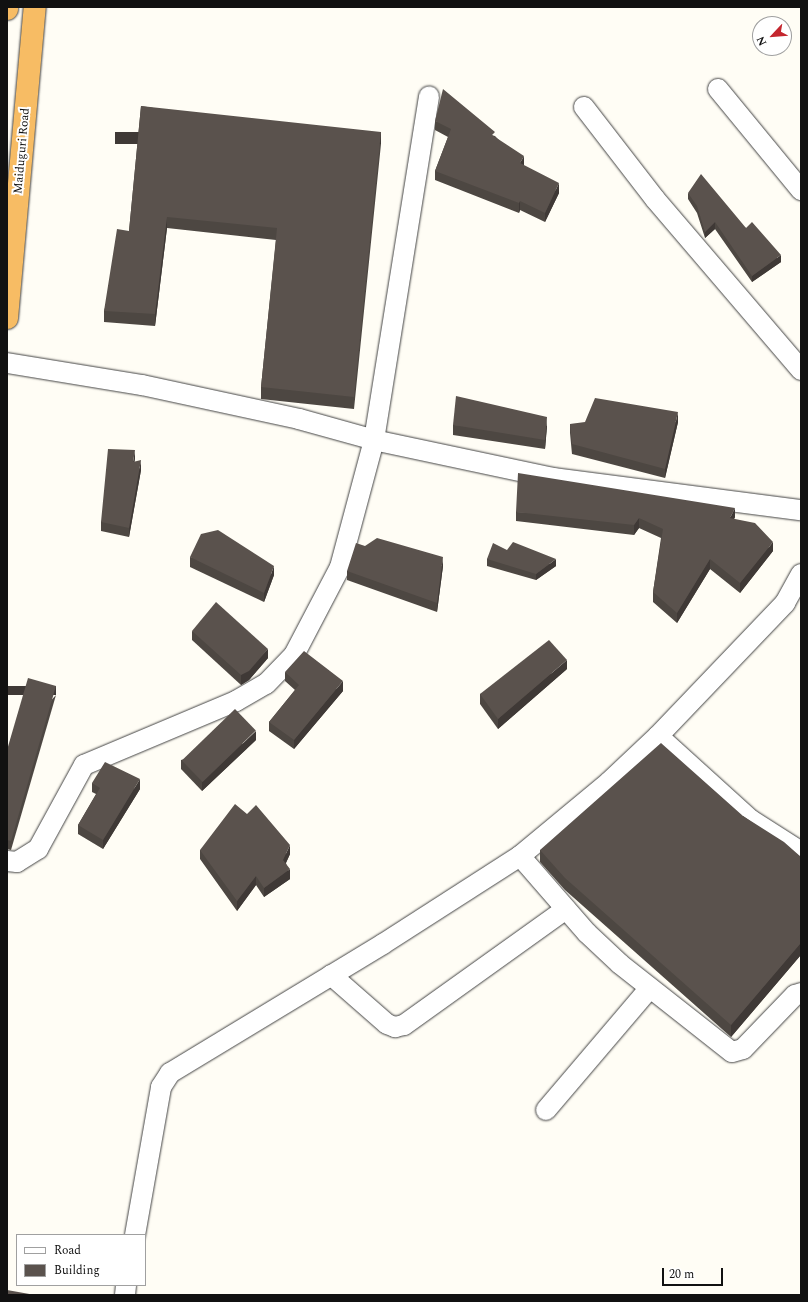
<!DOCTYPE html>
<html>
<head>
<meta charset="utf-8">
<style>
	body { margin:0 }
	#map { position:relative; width:808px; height:1302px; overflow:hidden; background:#fffdf5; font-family:Spectral,serif }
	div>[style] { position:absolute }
	.roads { filter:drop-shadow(0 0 1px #444) drop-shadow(0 0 1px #444) }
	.minor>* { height:20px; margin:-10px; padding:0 10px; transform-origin:10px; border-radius:10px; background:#fff }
	.trunk>* { height:22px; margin:-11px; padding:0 11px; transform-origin:11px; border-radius:11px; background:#f7bc64 }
	.wall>* { inset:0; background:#4d4742 }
	.shaded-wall>* { inset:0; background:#3f3936; transform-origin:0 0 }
	.building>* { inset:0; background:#5a524d; transform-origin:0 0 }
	span { translate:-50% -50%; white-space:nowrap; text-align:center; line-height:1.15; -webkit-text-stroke:4px #fff; paint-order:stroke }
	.street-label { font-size:12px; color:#111 }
	.frame { position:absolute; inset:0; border:8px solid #111; pointer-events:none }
	.legend { position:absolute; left:16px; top:1234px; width:130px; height:52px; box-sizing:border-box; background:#fff; border:1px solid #a0a0a0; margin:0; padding:5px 7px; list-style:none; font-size:12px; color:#111 }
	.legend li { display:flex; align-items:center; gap:8px; height:20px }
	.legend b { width:20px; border:1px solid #a0a0a0 }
	.north { position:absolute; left:752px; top:16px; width:40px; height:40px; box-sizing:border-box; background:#fff; border:1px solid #a0a0a0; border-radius:50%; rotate:244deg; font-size:11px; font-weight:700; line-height:16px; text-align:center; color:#111 }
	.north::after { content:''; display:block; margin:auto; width:14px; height:18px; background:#c4262e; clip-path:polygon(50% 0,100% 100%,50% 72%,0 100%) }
	.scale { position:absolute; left:662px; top:1268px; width:61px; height:18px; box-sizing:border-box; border:2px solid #111; border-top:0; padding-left:5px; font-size:12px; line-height:14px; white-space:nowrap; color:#111; -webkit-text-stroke:3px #fff; paint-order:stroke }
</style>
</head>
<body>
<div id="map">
	<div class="roads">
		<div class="minor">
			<div style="left:718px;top:89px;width:131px;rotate:50.6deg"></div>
			<div style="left:584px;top:107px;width:116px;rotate:52.3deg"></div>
			<div style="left:655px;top:199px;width:225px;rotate:49.5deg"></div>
			<div style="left:7px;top:363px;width:137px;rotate:9.3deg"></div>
			<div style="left:142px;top:385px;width:161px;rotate:12.2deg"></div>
			<div style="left:299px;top:419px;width:78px;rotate:15.6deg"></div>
			<div style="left:374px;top:440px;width:183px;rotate:12deg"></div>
			<div style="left:553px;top:478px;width:250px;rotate:7.4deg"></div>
			<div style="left:658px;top:736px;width:125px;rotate:42.1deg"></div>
			<div style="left:751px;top:820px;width:59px;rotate:32.6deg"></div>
			<div style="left:520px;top:856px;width:102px;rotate:49deg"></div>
			<div style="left:587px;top:933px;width:45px;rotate:43.2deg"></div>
			<div style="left:620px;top:964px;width:142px;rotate:38.2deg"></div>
			<div style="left:732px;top:1052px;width:11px;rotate:-15deg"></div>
			<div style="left:743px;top:1049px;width:75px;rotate:-46.1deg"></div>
			<div style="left:795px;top:995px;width:6px;rotate:-18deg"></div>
			<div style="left:7px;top:861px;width:10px;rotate:6deg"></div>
			<div style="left:17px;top:862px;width:25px;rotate:-32deg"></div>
			<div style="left:38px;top:849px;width:96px;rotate:-61.3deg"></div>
			<div style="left:84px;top:765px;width:165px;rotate:-22.8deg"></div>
			<div style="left:236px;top:701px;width:34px;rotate:-30deg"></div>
			<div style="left:266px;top:684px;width:40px;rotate:-46deg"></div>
			<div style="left:294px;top:655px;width:99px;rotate:-62.4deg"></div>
			<div style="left:340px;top:567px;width:131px;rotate:-75deg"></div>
			<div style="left:374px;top:440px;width:348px;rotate:-80.9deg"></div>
			<div style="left:331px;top:975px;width:74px;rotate:41.2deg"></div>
			<div style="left:387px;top:1024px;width:9px;rotate:21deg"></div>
			<div style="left:395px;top:1027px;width:9px;rotate:-13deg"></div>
			<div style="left:404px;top:1025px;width:199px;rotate:-35.6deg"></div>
			<div style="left:546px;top:1110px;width:160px;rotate:-49.6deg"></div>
			<div style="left:135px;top:1235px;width:150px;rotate:-80deg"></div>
			<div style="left:161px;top:1087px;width:17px;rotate:-57deg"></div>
			<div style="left:170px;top:1073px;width:249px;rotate:-31.2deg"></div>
			<div style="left:383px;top:944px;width:163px;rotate:-32.7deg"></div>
			<div style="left:520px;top:856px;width:116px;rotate:-39.7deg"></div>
			<div style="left:609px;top:782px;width:67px;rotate:-43.2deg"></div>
			<div style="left:658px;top:736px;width:184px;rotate:-46.3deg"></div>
			<div style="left:785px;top:603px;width:33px;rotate:-61deg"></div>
			<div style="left:125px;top:1295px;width:10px;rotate:-84deg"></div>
		</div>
		<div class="trunk">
			<div style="left:7px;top:9px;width:2px;rotate:-90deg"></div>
			<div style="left:7px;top:318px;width:312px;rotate:-84.9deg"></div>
		</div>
	</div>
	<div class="wall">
		<div style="clip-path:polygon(141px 106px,381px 144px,354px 409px,261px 399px,261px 387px,276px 240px,167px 228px,155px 326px,104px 322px,104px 311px,129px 231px)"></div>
		<div style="clip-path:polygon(435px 121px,495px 136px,524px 166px,559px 193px,545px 222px,520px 210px,519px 213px,435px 180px,435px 171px,448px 137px,435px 130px)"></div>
		<div style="clip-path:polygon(688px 193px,746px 228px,781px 262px,752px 282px,715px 229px,705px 238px,697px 213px,688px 199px)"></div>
		<div style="clip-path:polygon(678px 422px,665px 478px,572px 454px,570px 433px,570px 424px)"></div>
		<div style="clip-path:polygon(453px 425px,547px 426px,545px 449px,453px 435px)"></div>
		<div style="clip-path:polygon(135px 459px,134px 462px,141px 470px,129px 537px,101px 531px,101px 522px)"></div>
		<div style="clip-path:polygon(516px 512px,735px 517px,734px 519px,773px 551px,740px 593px,710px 569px,677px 623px,653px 602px,653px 592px,661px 538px,639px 528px,634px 535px,516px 521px)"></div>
		<div style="clip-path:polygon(507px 550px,556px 566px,536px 580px,487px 566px,487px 559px)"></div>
		<div style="clip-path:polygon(190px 557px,274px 575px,264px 602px,190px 567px)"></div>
		<div style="clip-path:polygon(443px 566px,437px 612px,347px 580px,347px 571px)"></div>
		<div style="clip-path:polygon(192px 631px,268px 658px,249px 680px,241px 685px,192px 640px)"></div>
		<div style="clip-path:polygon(567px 669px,498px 729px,480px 704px,480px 694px)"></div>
		<div style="clip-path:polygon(285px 672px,343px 691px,294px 749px,269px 731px,269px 722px,295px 690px,285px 681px)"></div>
		<div style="clip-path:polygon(56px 695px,11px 850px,7px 849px,7px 750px)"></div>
		<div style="clip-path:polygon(256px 740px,202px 791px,181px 769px,181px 760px)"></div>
		<div style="clip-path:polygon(92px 783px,140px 789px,103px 849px,78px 834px,78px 825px,96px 794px,92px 792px)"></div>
		<div style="clip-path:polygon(743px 816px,801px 857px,801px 957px,800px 956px,731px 1037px,565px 890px,540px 862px,540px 850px)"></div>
		<div style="clip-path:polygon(200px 850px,290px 854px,286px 863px,290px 879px,264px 897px,256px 885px,237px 911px,200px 859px)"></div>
	</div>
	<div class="shaded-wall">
		<div style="left:381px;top:132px;width:12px;height:266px;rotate:90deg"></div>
		<div style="clip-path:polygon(524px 156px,524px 166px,520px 163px)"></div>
		<div style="clip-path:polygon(559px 183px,559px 193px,545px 222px,545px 213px)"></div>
		<div style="clip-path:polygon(520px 201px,520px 210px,519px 213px,519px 203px)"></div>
		<div style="clip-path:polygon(167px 217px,167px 228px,155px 326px,155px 314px)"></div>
		<div style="clip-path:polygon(715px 222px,715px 229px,705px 238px,705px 232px)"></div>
		<div style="clip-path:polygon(781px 255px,781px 262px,752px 282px,752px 276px)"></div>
		<div style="clip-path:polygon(678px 412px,678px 422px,665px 478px,665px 469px)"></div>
		<div style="clip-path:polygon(547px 417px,547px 426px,545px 449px,545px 440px)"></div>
		<div style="clip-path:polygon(135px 450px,135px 459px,133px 472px,133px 462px)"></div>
		<div style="clip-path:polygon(141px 460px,141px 470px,129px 537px,129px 528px)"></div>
		<div style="clip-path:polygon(735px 508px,735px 517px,730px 527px,730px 518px)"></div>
		<div style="clip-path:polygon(639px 518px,639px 528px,634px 535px,634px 525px)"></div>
		<div style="clip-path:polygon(773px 542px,773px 551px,740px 593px,740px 583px)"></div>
		<div style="clip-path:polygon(443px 557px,443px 566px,437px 612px,437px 603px)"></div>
		<div style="clip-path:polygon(556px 559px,556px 566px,536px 580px,536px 574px)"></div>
		<div style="clip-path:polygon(710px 559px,710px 569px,677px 623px,677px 613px)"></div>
		<div style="clip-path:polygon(274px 566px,274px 575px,264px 602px,264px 593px)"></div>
		<div style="clip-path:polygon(268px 649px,268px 658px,249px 680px,241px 685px,241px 675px)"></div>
		<div style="clip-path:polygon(567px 660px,567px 669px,498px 729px,498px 719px)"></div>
		<div style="clip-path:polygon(343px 681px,343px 691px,294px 749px,294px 740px)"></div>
		<div style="left:56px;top:686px;width:9px;height:161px;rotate:90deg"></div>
		<div style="clip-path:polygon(256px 731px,256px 740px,202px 791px,202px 782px)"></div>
		<div style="clip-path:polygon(140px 779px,140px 789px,103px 849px,103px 840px)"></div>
		<div style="clip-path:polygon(290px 845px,290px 854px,283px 869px,283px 860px)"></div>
		<div style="clip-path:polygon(290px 869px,290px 879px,264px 897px,264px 888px)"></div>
		<div style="clip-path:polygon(256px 876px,256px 885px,237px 911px,237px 901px)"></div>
		<div style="clip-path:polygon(800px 944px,800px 956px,731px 1037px,731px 1025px)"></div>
	</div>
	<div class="building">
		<div style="clip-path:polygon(443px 89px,495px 132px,492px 135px,524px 156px,520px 163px,559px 183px,545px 213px,520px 201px,519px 203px,435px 171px,451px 129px,435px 121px)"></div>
		<div style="clip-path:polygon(141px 106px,381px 132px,354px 397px,261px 387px,277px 228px,167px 217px,155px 314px,104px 311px,117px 229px,129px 231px)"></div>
		<div style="clip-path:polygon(701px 174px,746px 228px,752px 222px,781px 255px,752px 276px,715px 222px,705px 232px,697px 206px,688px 193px)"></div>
		<div style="clip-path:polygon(456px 396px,547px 417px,545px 440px,453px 425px)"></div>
		<div style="clip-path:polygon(595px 398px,678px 412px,665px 469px,572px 444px,570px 424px,585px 422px)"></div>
		<div style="clip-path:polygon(108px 449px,135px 450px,133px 462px,141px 460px,129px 528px,101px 522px)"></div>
		<div style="clip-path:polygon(518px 473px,735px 508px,730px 518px,755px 523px,773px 542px,740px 583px,710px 559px,677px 613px,653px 592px,663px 529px,639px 518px,634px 525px,516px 512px)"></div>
		<div style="clip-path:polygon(218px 530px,274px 566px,264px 593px,190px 557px,201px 534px)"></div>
		<div style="clip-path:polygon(377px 538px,443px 557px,437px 603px,347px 571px,356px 543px,365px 546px)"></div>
		<div style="clip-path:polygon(513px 542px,556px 559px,536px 574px,487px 559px,493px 543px,507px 550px)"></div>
		<div style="clip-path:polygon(216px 602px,268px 649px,249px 671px,241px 675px,192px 631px)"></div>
		<div style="clip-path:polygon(549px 640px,567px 660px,498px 719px,480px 694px)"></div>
		<div style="clip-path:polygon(304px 651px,343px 681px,294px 740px,269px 722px,299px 685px,285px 672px)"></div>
		<div style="clip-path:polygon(28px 678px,56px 686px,11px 841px,7px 840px,7px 750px)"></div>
		<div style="left:235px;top:709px;width:30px;height:74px;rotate:46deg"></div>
		<div style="clip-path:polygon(661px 743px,743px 816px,784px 842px,801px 857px,801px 945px,800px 944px,731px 1025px,565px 878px,540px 850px)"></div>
		<div style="clip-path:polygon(105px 762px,140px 779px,103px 840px,78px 825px,100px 788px,92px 783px)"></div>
		<div style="clip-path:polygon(235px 804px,247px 814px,256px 805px,290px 845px,283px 860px,290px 869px,264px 888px,256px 876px,237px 901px,200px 850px)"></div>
		<div style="clip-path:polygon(7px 1290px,35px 1295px,7px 1295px)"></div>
	</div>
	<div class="street-label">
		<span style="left:22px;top:151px;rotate:-85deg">Maiduguri Road</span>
	</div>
	<div class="frame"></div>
	<ul class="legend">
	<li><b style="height:5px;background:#fff"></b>Road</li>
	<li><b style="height:11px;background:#5a524d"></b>Building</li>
	</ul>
	<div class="north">N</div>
	<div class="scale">20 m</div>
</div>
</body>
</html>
